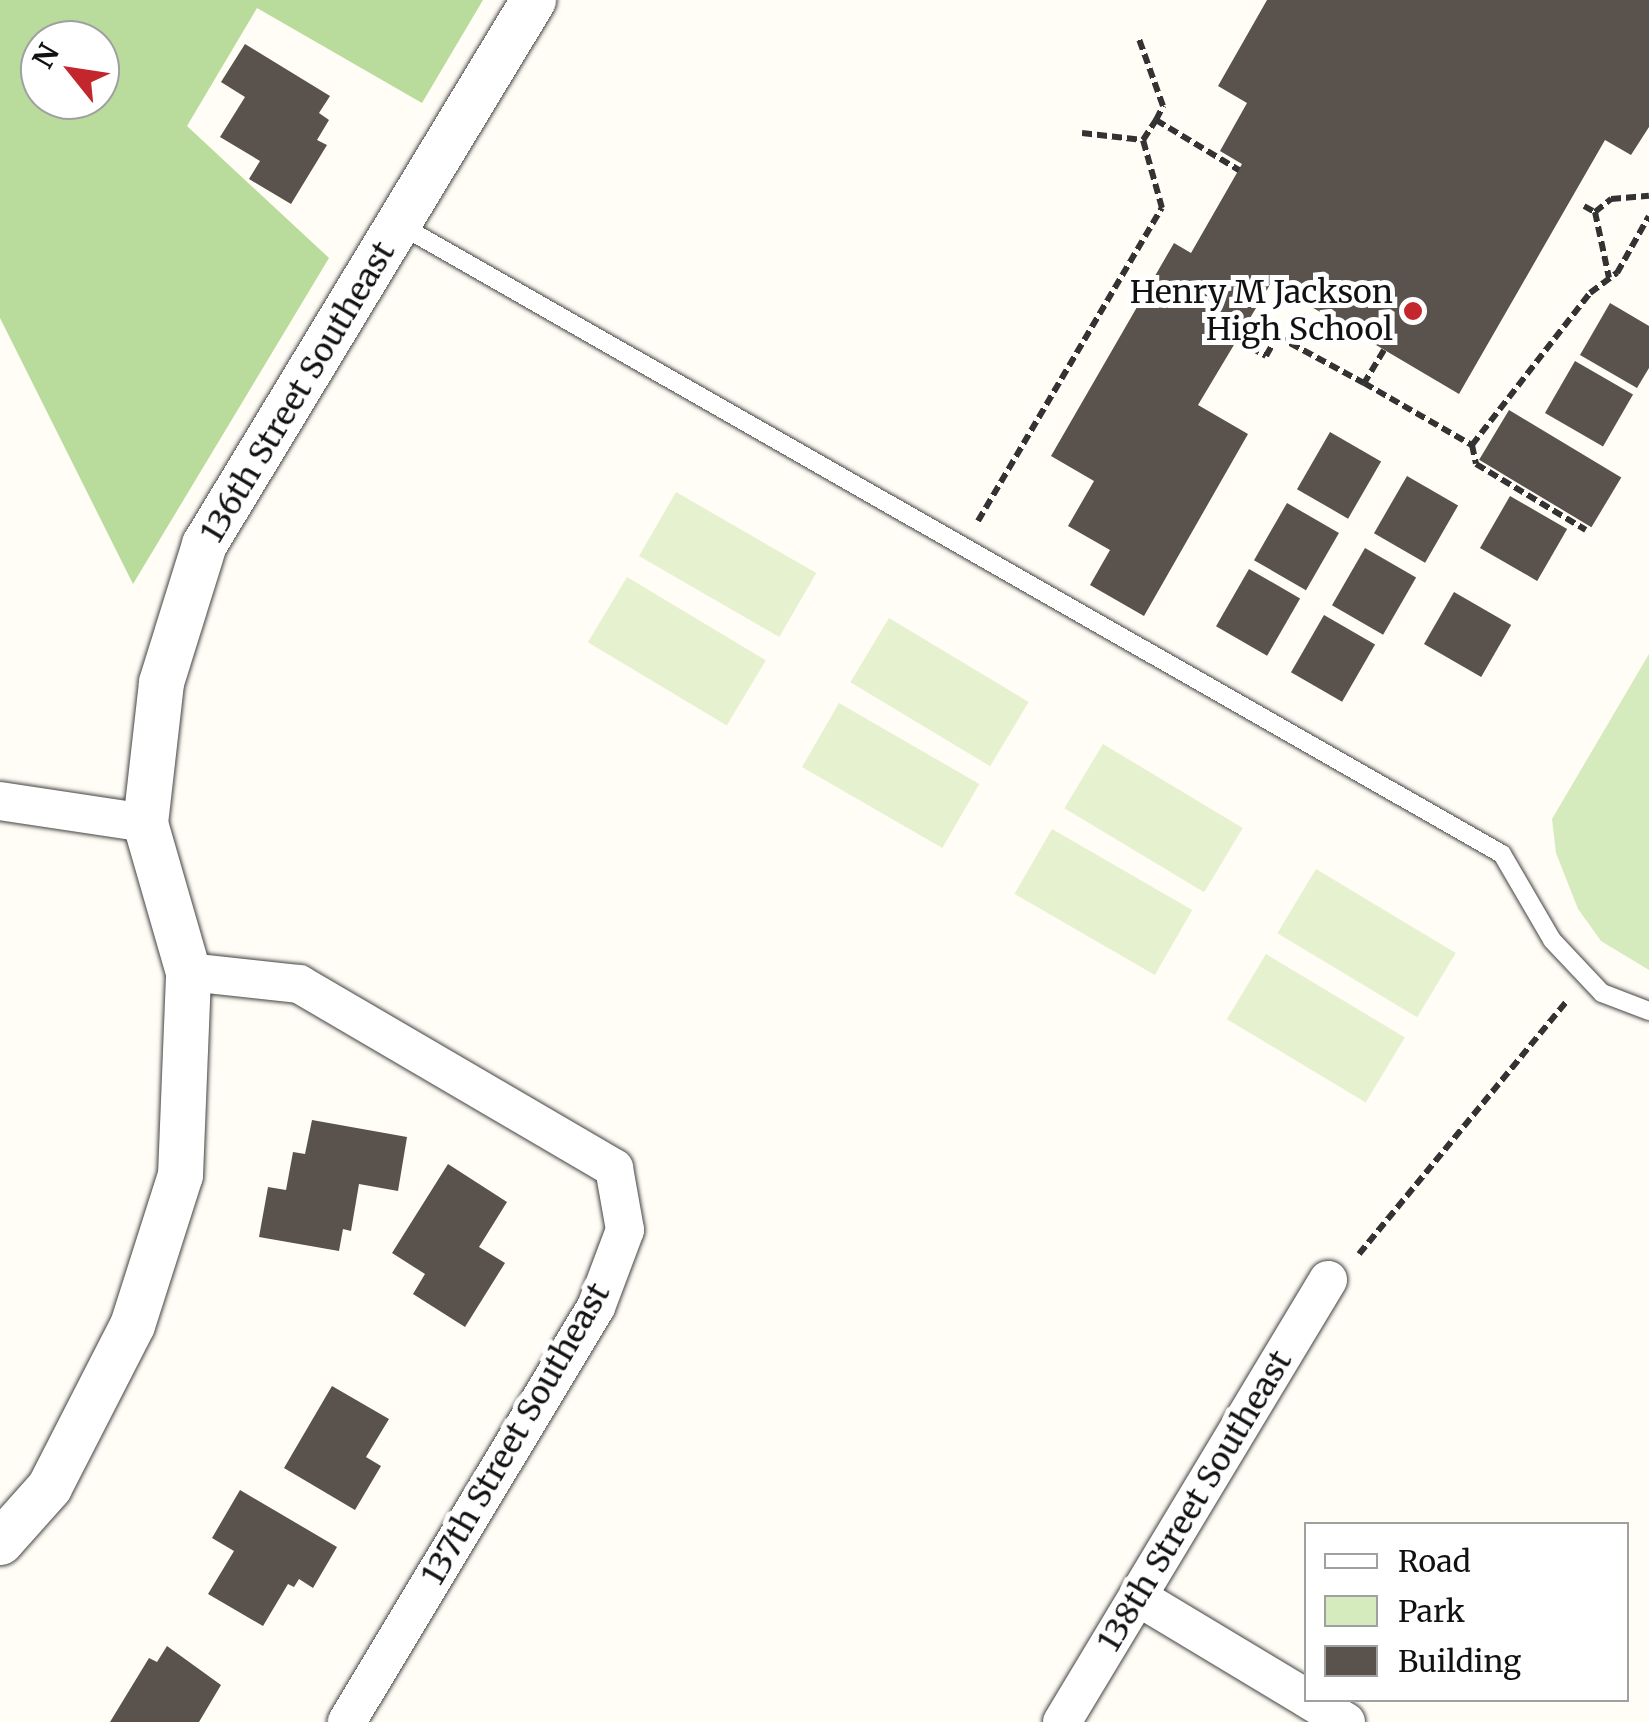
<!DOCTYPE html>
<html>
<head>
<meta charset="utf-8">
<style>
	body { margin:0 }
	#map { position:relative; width:1649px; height:1722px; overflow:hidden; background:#fffdf5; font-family:Merriweather,serif }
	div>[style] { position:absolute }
	.green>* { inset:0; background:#d5ebbd }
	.forest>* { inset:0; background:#b9dc9c }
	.pitch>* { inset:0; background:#e6f2cf; transform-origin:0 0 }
	.building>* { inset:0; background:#5a524d; transform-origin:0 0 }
	.path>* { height:6px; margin-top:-3px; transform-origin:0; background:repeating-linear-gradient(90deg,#333 0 10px,transparent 0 15px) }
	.roads { filter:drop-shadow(0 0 2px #444) drop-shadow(0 0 2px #444) }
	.service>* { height:18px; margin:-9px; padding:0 9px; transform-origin:9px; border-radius:9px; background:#fff }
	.minor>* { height:38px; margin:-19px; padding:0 19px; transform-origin:19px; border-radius:19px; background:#fff }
	.tertiary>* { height:45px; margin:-22.5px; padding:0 22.5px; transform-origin:22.5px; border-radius:22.5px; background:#fff }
	.dots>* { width:28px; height:28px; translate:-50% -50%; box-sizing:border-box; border:5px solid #fff; border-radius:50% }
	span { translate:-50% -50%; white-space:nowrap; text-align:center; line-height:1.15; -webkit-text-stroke:10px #fff; paint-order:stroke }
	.poi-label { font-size:32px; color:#111 }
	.right { translate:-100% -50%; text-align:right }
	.street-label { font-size:32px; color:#111 }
	.legend { position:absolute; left:1304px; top:1522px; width:325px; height:180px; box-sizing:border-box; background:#fff; border:2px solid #a0a0a0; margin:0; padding:12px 18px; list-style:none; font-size:30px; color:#111 }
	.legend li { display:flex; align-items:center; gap:20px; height:50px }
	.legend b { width:50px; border:2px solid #a0a0a0 }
	.north { position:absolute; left:20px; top:20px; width:100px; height:100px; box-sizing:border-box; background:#fff; border:2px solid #a0a0a0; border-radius:50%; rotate:300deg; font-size:28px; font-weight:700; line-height:40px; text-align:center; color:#111 }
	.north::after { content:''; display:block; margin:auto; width:35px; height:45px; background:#c4262e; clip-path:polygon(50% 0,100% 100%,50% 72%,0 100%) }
</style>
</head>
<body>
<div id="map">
	<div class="green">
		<div style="clip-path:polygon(1649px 654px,1649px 970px,1601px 941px,1578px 909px,1556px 853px,1552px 819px)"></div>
	</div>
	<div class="forest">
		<div style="clip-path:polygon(evenodd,0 0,483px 0,422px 103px,257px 8px,187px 126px,329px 258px,133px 584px,0 318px,0 0,40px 40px,100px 40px,100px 100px,40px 100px,40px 40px)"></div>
	</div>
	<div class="pitch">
		<div style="left:676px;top:492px;width:162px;height:74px;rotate:30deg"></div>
		<div style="left:627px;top:577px;width:162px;height:76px;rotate:31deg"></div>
		<div style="left:889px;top:618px;width:163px;height:75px;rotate:31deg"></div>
		<div style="left:839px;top:703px;width:162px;height:74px;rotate:30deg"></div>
		<div style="left:1103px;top:744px;width:163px;height:75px;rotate:31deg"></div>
		<div style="left:1052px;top:829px;width:162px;height:75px;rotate:30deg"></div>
		<div style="left:1316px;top:869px;width:163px;height:75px;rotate:31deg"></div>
		<div style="left:1266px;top:954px;width:162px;height:76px;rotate:31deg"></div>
	</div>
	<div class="building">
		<div style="clip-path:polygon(1267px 0,1649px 0,1649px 127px,1631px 155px,1605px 140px,1459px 394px,1271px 283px,1198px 405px,1248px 434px,1144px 616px,1090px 585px,1110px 550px,1068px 526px,1094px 481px,1051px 456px,1174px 243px,1191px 253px,1242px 164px,1220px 151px,1247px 103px,1218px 86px)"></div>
		<div style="clip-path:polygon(245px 44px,330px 96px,319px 113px,329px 120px,317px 140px,327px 145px,291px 204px,249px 179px,260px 161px,220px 137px,245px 97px,221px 82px)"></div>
		<div style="clip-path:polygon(1610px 303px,1649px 326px,1649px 368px,1637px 388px,1580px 355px)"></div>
		<div style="left:1575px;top:361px;width:67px;height:60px;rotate:30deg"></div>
		<div style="left:1509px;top:410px;width:131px;height:58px;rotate:31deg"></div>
		<div style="left:1330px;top:432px;width:59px;height:66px;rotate:30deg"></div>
		<div style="left:1407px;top:476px;width:59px;height:66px;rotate:30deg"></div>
		<div style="left:1510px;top:496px;width:66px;height:60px;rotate:30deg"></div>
		<div style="left:1287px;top:503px;width:60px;height:66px;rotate:30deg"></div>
		<div style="left:1365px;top:548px;width:59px;height:66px;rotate:30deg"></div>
		<div style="left:1249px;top:569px;width:59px;height:66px;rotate:30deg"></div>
		<div style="left:1454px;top:592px;width:66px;height:60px;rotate:30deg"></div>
		<div style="left:1324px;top:615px;width:59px;height:66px;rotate:30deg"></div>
		<div style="clip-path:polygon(312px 1120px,407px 1137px,398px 1191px,359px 1184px,351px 1231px,343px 1229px,339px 1251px,259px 1237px,268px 1187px,286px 1190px,293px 1152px,305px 1154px)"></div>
		<div style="clip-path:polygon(448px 1164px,507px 1202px,479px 1247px,505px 1263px,465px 1327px,413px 1294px,425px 1274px,392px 1253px)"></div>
		<div style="clip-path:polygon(332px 1386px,389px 1419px,366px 1457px,381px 1466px,355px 1510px,284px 1468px)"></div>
		<div style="clip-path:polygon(240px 1490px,337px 1547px,313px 1588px,299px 1579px,294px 1587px,288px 1584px,263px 1626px,208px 1594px,234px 1551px,212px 1538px)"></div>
		<div style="clip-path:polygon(167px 1646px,221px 1685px,199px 1722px,110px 1722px,149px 1658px,157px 1662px)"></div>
	</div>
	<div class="path">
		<div style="left:1156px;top:120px;width:97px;rotate:31.1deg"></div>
		<div style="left:1082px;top:133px;width:61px;rotate:6.5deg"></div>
		<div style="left:1143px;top:140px;width:24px;rotate:-57deg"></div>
		<div style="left:1156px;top:120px;width:16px;rotate:-63deg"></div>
		<div style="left:1163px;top:106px;width:71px;rotate:-109.7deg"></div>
		<div style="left:1584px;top:206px;width:13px;rotate:29deg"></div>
		<div style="left:1595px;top:212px;width:67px;rotate:78deg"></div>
		<div style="left:1595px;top:212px;width:21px;rotate:-39deg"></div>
		<div style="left:1611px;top:199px;width:38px;rotate:-5deg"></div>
		<div style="left:1237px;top:340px;width:33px;rotate:29deg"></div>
		<div style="left:1266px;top:356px;width:23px;rotate:-61deg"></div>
		<div style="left:1277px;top:336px;width:99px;rotate:28.4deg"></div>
		<div style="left:1384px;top:350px;width:39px;rotate:121deg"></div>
		<div style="left:1364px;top:383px;width:125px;rotate:29.9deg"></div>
		<div style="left:1472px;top:445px;width:19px;rotate:78deg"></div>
		<div style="left:1476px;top:464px;width:128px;rotate:31deg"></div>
		<div style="left:1472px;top:445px;width:192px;rotate:-52.2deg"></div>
		<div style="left:1590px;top:293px;width:34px;rotate:-37deg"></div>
		<div style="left:1617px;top:273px;width:65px;rotate:-60.7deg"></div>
		<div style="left:978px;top:521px;width:363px;rotate:-59.6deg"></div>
		<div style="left:1162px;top:208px;width:71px;rotate:-105.6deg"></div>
		<div style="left:1359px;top:1254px;width:328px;rotate:-50.6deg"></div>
	</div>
	<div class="roads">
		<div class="service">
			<div style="left:400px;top:225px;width:1269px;rotate:29.72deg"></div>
			<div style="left:1502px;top:854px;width:99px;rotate:59.8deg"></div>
			<div style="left:1552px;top:940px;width:73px;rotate:46.7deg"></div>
			<div style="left:1602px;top:993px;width:50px;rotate:21deg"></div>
		</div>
		<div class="minor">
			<div style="left:0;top:801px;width:147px;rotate:8.6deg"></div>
			<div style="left:188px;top:972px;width:112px;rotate:6.2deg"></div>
			<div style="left:299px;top:984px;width:365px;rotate:30.3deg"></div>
			<div style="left:614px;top:1168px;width:63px;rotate:79.9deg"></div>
			<div style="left:625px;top:1230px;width:82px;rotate:110.6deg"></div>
			<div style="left:596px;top:1307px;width:484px;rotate:121deg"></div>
			<div style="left:1138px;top:1597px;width:196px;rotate:31deg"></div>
			<div style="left:1309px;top:1700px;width:43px;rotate:30.7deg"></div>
			<div style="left:1062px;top:1722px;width:516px;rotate:-58.96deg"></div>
		</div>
		<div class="tertiary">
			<div style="left:0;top:1542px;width:74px;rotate:-48.3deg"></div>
			<div style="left:49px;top:1487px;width:182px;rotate:-62.9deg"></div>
			<div style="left:132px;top:1325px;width:157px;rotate:-72.3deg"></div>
			<div style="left:180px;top:1175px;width:203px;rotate:-87.7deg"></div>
			<div style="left:188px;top:972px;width:155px;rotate:-106.1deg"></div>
			<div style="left:145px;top:823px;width:142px;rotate:-83.5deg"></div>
			<div style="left:161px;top:682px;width:145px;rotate:-72.7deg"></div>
			<div style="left:204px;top:544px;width:636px;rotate:-58.84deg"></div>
		</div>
	</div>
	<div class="dots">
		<div style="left:1413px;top:311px;background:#c4262e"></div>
	</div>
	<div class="poi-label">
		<span class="right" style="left:1393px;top:311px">Henry M Jackson<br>High School</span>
	</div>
	<div class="street-label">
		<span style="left:298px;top:392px;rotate:-59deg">136th Street Southeast</span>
		<span style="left:516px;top:1434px;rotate:-60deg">137th Street Southeast</span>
		<span style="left:1195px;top:1501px;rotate:-59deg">138th Street Southeast</span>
	</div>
	<ul class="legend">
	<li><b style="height:12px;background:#fff"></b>Road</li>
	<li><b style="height:28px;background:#d5ebbd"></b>Park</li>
	<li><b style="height:28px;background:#5a524d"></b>Building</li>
	</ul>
	<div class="north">N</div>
</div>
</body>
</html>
